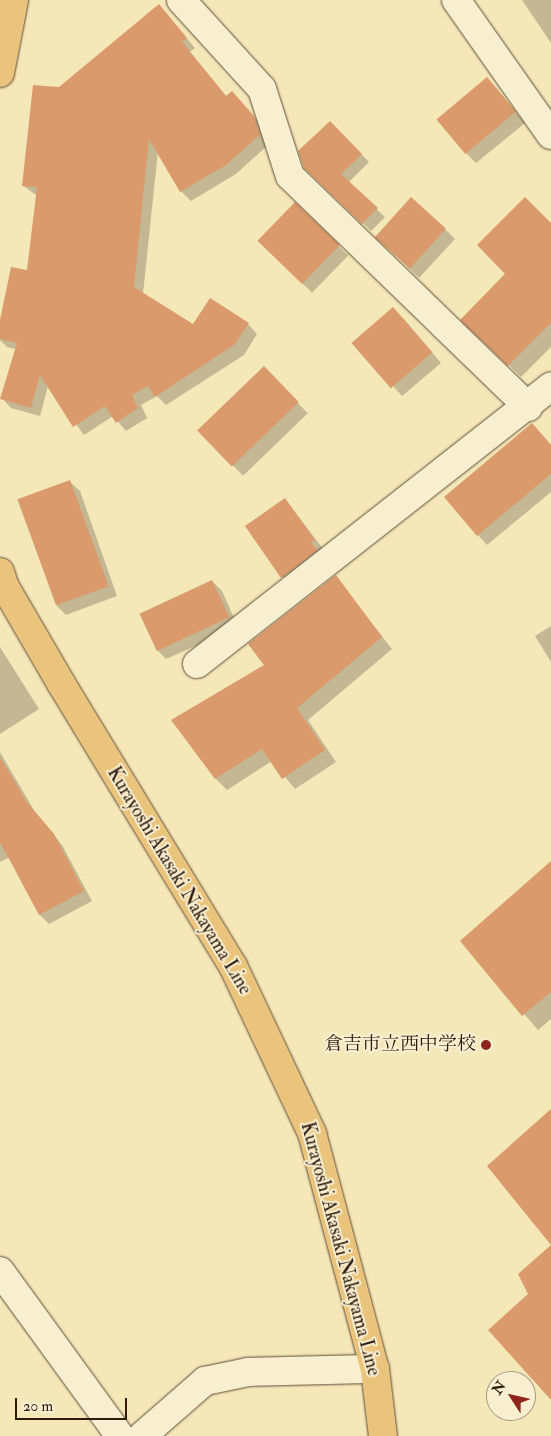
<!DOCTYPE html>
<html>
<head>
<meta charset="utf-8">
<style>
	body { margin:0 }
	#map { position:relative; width:551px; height:1436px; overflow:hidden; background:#f4e7b8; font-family:"IM FELL Double Pica","Noto Serif JP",serif }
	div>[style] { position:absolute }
	.shadow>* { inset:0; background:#0003; transform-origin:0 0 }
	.building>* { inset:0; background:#db9a6b; transform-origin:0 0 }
	.roads { filter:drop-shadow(0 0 1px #604c37) drop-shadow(0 0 1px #604c37) }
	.minor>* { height:28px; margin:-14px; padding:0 14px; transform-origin:14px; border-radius:14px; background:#f8efd1 }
	.primary>* { height:28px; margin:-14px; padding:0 14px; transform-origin:14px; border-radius:14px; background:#eac47c }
	.dots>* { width:14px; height:14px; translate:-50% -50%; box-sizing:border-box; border:2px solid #f8efd1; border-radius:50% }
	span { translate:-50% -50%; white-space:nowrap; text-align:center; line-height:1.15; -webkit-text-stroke:4px #f8efd1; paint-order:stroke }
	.street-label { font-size:19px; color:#2e190c }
	.poi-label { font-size:19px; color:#2e190c }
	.right { translate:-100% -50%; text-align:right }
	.north { position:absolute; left:486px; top:1371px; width:50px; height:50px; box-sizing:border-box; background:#f8efd1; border:1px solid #a79982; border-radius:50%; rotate:305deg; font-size:14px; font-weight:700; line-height:20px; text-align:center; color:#2e190c }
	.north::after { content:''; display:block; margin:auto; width:18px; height:22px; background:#8f2418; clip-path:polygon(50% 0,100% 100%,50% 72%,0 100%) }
	.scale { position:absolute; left:15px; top:1398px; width:112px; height:22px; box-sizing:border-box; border:2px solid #2e190c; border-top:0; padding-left:6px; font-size:15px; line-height:18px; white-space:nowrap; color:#2e190c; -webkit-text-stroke:4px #f8efd1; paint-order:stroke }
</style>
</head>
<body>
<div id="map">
	<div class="shadow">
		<div style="clip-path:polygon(522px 0,551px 0,551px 43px)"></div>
		<div style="clip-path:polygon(159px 6px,195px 48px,190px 52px,227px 97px,241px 102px,263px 127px,269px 144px,236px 174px,191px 201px,181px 191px,158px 151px,143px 294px,193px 326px,248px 324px,257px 334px,244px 355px,166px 405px,157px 396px,141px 405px,147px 418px,126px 431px,113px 416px,84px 435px,48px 386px,40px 416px,11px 408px,2px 398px,16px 349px,7px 347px,0 340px,0 326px,29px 272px,37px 196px,24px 186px,59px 88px)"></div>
		<div style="clip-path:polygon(487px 79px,525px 123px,476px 163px,466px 153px)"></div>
		<div style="clip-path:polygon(330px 122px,369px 162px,348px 183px,385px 217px,371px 231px,305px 167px)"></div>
		<div style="left:295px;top:204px;width:74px;height:52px;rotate:44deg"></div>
		<div style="clip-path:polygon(551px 225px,551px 347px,521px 377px,462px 319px)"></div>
		<div style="clip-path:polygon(445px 229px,455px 239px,419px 278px,377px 237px)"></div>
		<div style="clip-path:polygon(403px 318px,441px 363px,402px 396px,393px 386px)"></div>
		<div style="left:264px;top:368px;width:63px;height:90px;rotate:46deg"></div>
		<div style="clip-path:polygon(532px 424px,551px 445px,551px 492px,487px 545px,478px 535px)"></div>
		<div style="clip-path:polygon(70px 482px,80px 491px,117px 596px,66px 615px,56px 605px)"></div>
		<div style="clip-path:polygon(285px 499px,324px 550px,291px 587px,246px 526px)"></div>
		<div style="clip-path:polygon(336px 577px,392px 649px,308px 720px,336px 762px,295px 789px,272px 761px,227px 790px,216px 779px,266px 665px)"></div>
		<div style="clip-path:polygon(212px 581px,222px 591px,238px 627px,166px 659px,156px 649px)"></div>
		<div style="clip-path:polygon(551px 626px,551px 662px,535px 636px)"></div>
		<div style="clip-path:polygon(0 647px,39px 709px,0 734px)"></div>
		<div style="clip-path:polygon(0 752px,35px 812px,62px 845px,92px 901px,49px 924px,40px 915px,10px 857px,0 862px)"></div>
		<div style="clip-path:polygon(551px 863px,551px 1019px,538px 1030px,461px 941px)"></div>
	</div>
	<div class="building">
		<div style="clip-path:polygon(159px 4px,187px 38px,182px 42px,226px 96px,232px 91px,254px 116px,260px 135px,226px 165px,180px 192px,149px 139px,134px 287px,193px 324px,210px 298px,249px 323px,234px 345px,155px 397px,148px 386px,132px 395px,138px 408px,116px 423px,105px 406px,73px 427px,40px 375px,31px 408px,0 399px,17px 343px,0 339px,0 320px,11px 267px,27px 270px,37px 187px,22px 186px,33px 85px,59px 87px)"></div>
		<div style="left:487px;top:77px;width:45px;height:66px;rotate:50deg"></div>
		<div style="clip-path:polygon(330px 121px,362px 154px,341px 174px,378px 208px,362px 224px,304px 168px,298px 151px)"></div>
		<div style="left:411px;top:197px;width:47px;height:54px;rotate:42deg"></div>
		<div style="clip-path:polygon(525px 197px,551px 223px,551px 323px,508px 366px,460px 320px,505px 274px,477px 245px)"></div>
		<div style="left:295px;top:202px;width:62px;height:54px;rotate:44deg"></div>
		<div style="left:393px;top:307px;width:60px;height:55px;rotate:49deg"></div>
		<div style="left:264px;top:366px;width:50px;height:93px;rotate:46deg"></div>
		<div style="clip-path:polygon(532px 423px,551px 445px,551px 474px,477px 536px,444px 497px)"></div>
		<div style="left:70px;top:480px;width:113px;height:56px;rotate:70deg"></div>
		<div style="clip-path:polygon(285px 498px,315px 540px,311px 542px,317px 550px,281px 578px,245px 526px)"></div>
		<div style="clip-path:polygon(336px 575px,382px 637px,297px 708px,325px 750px,282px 779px,262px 749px,215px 779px,171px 720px,264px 665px,248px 644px)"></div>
		<div style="left:212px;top:580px;width:41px;height:80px;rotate:65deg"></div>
		<div style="clip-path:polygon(0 757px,26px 801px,54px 834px,84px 891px,39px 915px,0 842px)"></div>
		<div style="clip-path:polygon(551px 861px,551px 992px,522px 1016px,460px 941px)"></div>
		<div style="clip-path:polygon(551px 1109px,551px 1245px,487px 1166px)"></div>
		<div style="clip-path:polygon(551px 1245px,551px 1400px,488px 1330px,528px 1294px,518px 1274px)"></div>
	</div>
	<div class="roads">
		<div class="minor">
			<div style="left:181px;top:0;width:120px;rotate:47.7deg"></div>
			<div style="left:262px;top:89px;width:91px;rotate:72.2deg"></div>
			<div style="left:290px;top:176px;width:332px;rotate:44.1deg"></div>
			<div style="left:456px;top:0;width:165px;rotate:54.9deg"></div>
			<div style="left:197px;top:664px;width:450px;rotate:-38.1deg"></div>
			<div style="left:0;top:1271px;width:204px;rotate:54deg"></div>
			<div style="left:142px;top:1436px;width:84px;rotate:-41.1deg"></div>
			<div style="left:205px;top:1381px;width:44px;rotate:-11.8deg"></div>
			<div style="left:248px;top:1372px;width:127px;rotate:-1.4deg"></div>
		</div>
		<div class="primary">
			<div style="left:0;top:73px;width:74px;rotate:-79.1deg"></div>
			<div style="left:0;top:572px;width:16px;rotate:72deg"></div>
			<div style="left:5px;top:587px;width:113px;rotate:59.8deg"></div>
			<div style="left:62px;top:685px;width:329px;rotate:58.7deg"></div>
			<div style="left:233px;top:966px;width:185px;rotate:64.7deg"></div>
			<div style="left:312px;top:1133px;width:244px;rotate:75.1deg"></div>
			<div style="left:375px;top:1369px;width:67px;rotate:83.2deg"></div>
		</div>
	</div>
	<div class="dots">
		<div style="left:486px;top:1045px;background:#8f2418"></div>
	</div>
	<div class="street-label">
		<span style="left:179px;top:881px;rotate:59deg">Kurayoshi Akasaki Nakayama Line</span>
		<span style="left:340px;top:1249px;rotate:75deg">Kurayoshi Akasaki Nakayama Line</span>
	</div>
	<div class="poi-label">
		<span class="right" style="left:476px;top:1045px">倉吉市立西中学校</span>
	</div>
	<div class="north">N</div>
	<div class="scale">20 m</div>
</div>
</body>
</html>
